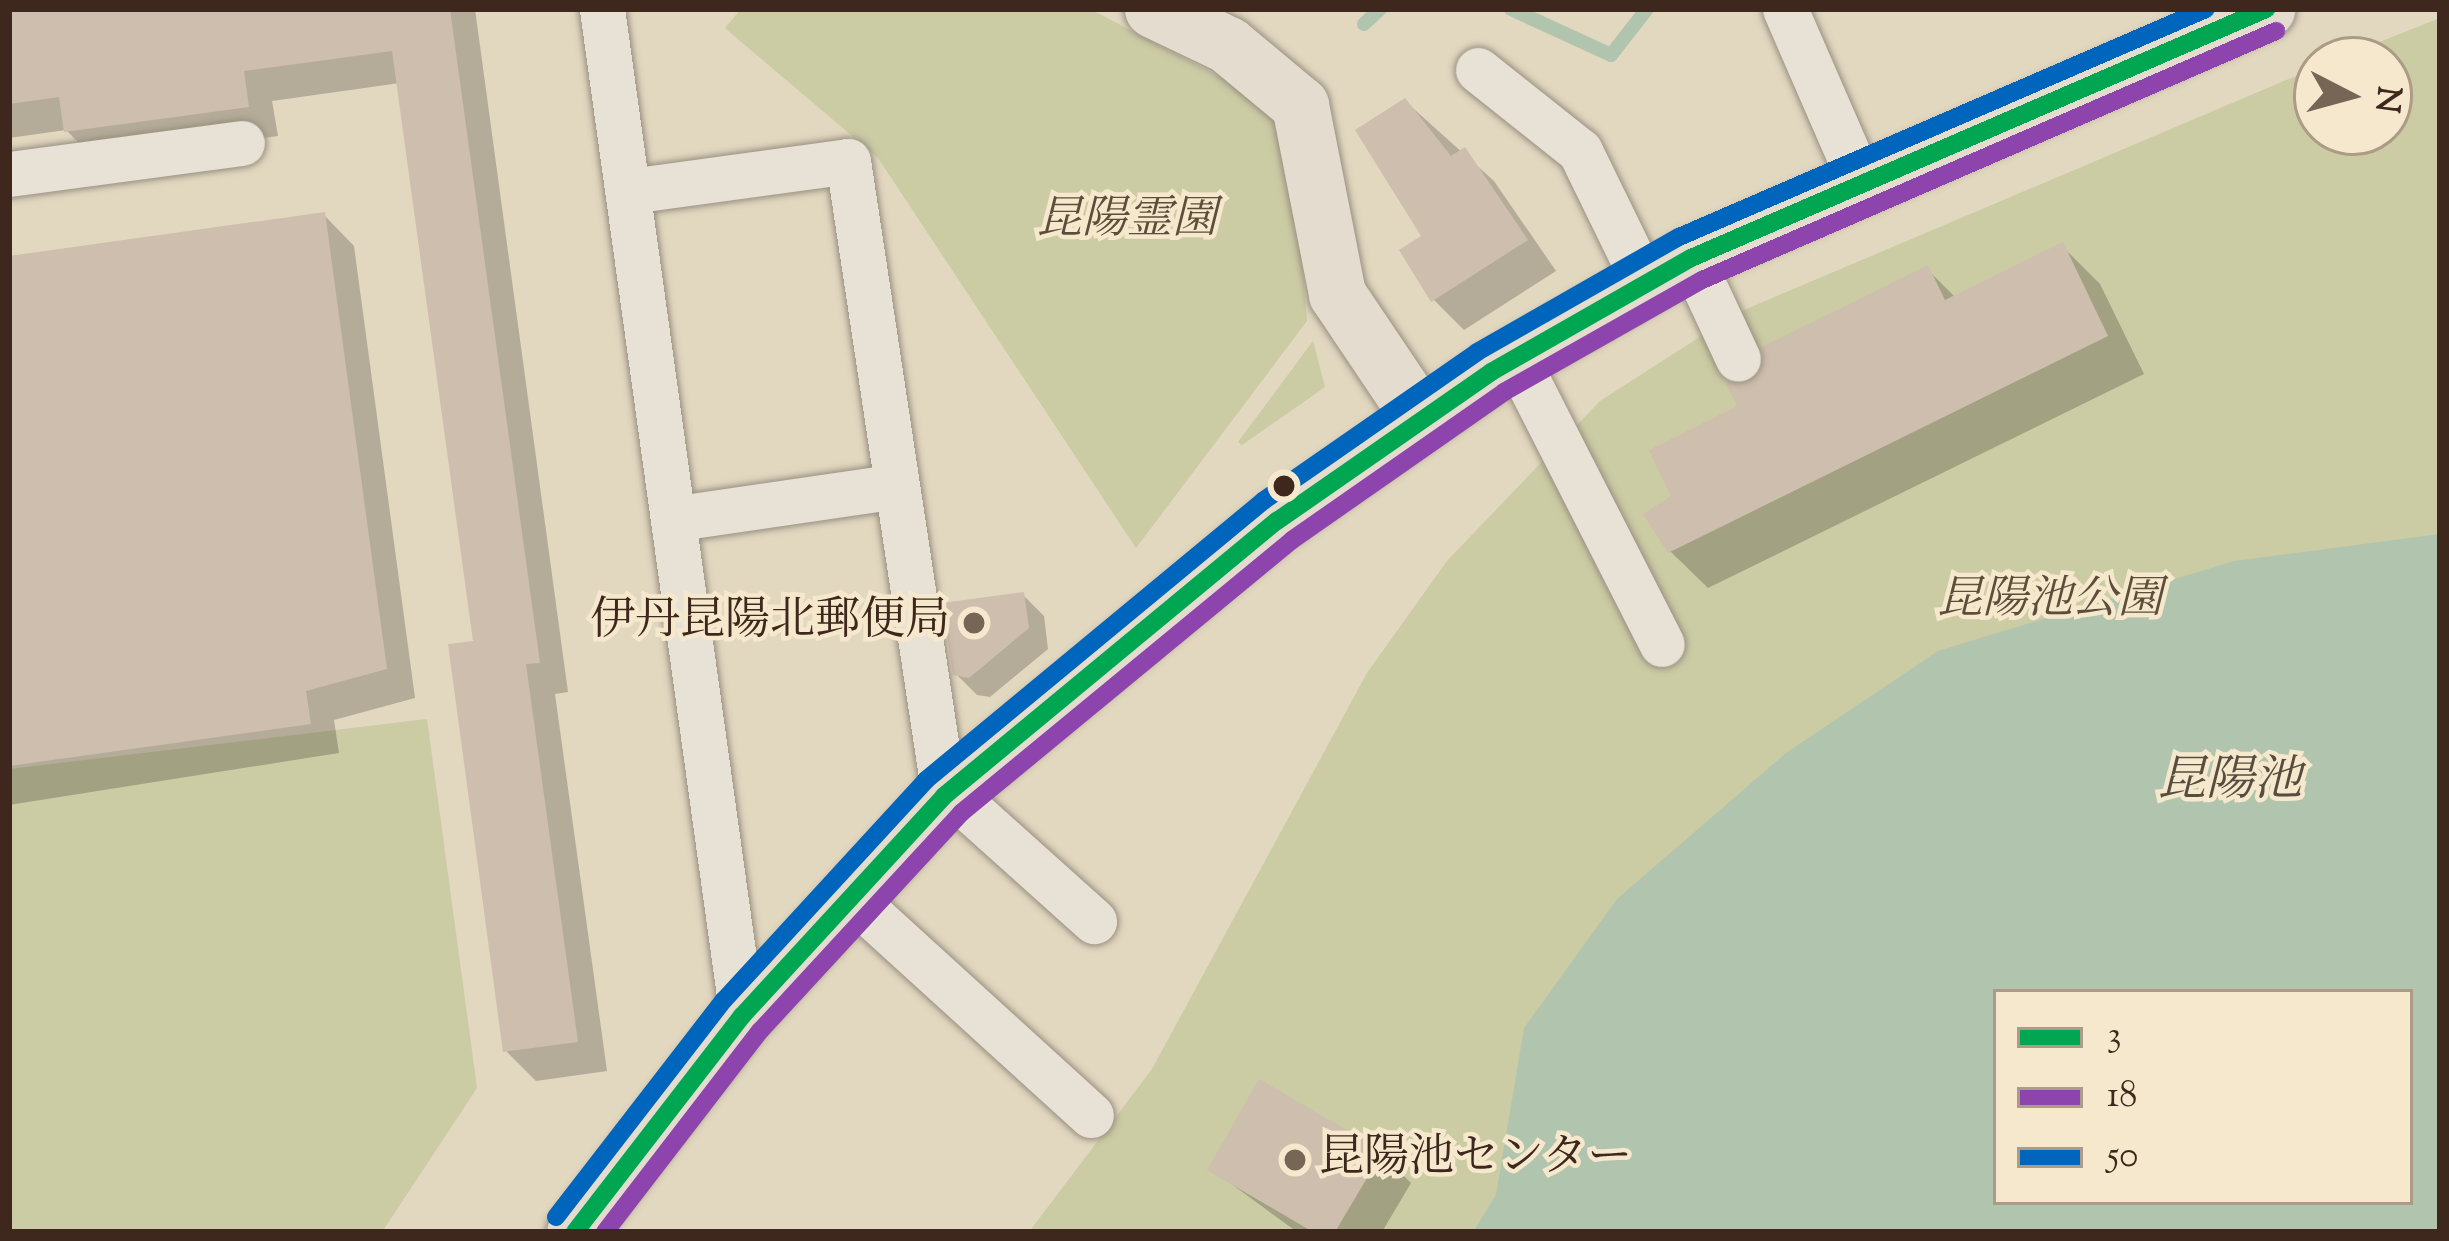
<!DOCTYPE html>
<html>
<head>
<meta charset="utf-8">
<style>
	body { margin:0 }
	#map { position:relative; width:2449px; height:1241px; overflow:hidden; background:#e2d7bf; font-family:"Sorts Mill Goudy","Noto Serif JP",serif }
	div>[style] { position:absolute }
	.green>* { inset:0; background:#cbcba4 }
	.water>* { inset:0; background:#b1c4ae }
	.shadow>* { inset:0; background:#0003 }
	.stream>* { height:14px; margin:-7px; padding:0 7px; transform-origin:7px; border-radius:7px; background:#b1c4ae }
	.building>* { inset:0; background:#cebead }
	.roads { filter:drop-shadow(0 0 3px #999081) drop-shadow(0 0 3px #999081) }
	.minor>* { height:45px; margin:-22.5px; padding:0 22.5px; transform-origin:22.5px; border-radius:22.5px; background:#e7e1d6 }
	.major>* { height:57px; margin:-28.5px; padding:0 28.5px; transform-origin:28.5px; border-radius:28.5px; background:#e3dccf }
	.bus-1>* { height:18px; margin:-9px; padding:0 9px; transform-origin:9px; border-radius:9px; background:#00a651 }
	.bus-2>* { height:18px; margin:-9px; padding:0 9px; transform-origin:9px; border-radius:9px; background:#8e44ad }
	.bus-3>* { height:18px; margin:-9px; padding:0 9px; transform-origin:9px; border-radius:9px; background:#0065bd }
	.dots>* { width:33px; height:33px; translate:-50% -50%; box-sizing:border-box; border:6px solid #f6e8cc; border-radius:50% }
	span { translate:-50% -50%; white-space:nowrap; text-align:center; line-height:1.15; -webkit-text-stroke:9px #f6e8cc; paint-order:stroke }
	.park-label { font-size:45px; color:#5c4e3a; font-style:italic }
	.poi-label { font-size:45px; color:#3e281e }
	.right { translate:-100% -50%; text-align:right }
	.left { translate:0 -50%; text-align:left }
	.water-label { font-size:48px; color:#564d40; font-style:italic }
	.frame { position:absolute; inset:0; border:12px solid #3e281e; pointer-events:none }
	.legend { position:absolute; left:1993px; top:989px; width:420px; height:216px; box-sizing:border-box; background:#f6e8cc; border:3px solid #ac9b86; margin:0; padding:15px 21px; list-style:none; font-size:36px; color:#3e281e }
	.legend li { display:flex; align-items:center; gap:24px; height:60px }
	.legend b { width:60px; border:3px solid #ac9b86 }
	.north { position:absolute; left:2293px; top:36px; width:120px; height:120px; box-sizing:border-box; background:#f6e8cc; border:3px solid #ac9b86; border-radius:50%; rotate:96deg; font-size:33px; font-weight:700; line-height:48px; text-align:center; color:#3e281e }
	.north::after { content:''; display:block; margin:auto; width:42px; height:54px; background:#776556; clip-path:polygon(50% 0,100% 100%,50% 72%,0 100%) }
</style>
</head>
<body>
<div id="map">
	<div class="green">
		<div style="clip-path:polygon(741px 9px,1090px 9px,1262px 99px,1293px 149px,1307px 321px,1136px 548px,878px 158px,725px 28px)"></div>
		<div style="clip-path:polygon(evenodd,2440px 18px,2440px 1232px,1029px 1232px,1152px 1069px,1367px 673px,1447px 561px,1600px 401px,1737px 313px,2317px 67px,2317px 132px,2389px 132px,2389px 60px,2334px 60px,2440px 18px,1996px 992px,2410px 992px,2410px 1202px,1996px 1202px,1996px 992px)"></div>
		<div style="clip-path:polygon(1313px 341px,1325px 387px,1242px 445px,1238px 442px)"></div>
		<div style="clip-path:polygon(427px 719px,477px 1088px,382px 1232px,9px 1232px,9px 769px)"></div>
	</div>
	<div class="water">
		<div style="clip-path:polygon(evenodd,2440px 534px,2440px 1232px,1473px 1232px,1496px 1195px,1524px 1028px,1617px 899px,1786px 753px,1938px 651px,2234px 561px,2440px 534px,1996px 992px,2410px 992px,2410px 1202px,1996px 1202px,1996px 992px)"></div>
	</div>
	<div class="shadow">
		<div style="clip-path:polygon(9px 9px,475px 9px,568px 692px,555px 694px,607px 1071px,536px 1081px,506px 1051px,476px 643px,400px 83px,272px 101px,278px 136px,97px 161px,66px 130px,9px 138px)"></div>
		<div style="clip-path:polygon(1405px 101px,1494px 181px,1556px 271px,1464px 330px,1434px 300px)"></div>
		<div style="clip-path:polygon(324px 215px,354px 246px,415px 698px,334px 720px,339px 753px,9px 805px,9px 259px)"></div>
		<div style="clip-path:polygon(2062px 246px,2100px 284px,2144px 374px,1708px 588px,1670px 551px,1675px 497px,1762px 378px,1927px 269px,1956px 298px)"></div>
		<div style="clip-path:polygon(1023px 595px,1044px 616px,1048px 649px,990px 697px,977px 695px,956px 674px)"></div>
		<div style="clip-path:polygon(1381px 1153px,1411px 1183px,1382px 1232px,1297px 1232px,1211px 1169px)"></div>
	</div>
	<div class="stream">
		<div style="left:1511px;top:9px;width:110px;rotate:24.7deg"></div>
		<div style="left:1611px;top:55px;width:58px;rotate:-52deg"></div>
		<div style="left:1364px;top:24px;width:22px;rotate:-43deg"></div>
	</div>
	<div class="building">
		<div style="clip-path:polygon(9px 9px,450px 9px,540px 663px,526px 664px,578px 1042px,503px 1052px,448px 644px,473px 641px,392px 51px,244px 71px,249px 107px,64px 132px,59px 97px,9px 104px)"></div>
		<div style="clip-path:polygon(1405px 98px,1451px 156px,1465px 147px,1528px 240px,1431px 302px,1399px 250px,1421px 236px,1355px 130px)"></div>
		<div style="clip-path:polygon(325px 212px,387px 669px,306px 691px,311px 724px,9px 766px,9px 256px)"></div>
		<div style="clip-path:polygon(2063px 242px,2108px 336px,1668px 553px,1643px 514px,1671px 496px,1649px 450px,1737px 406px,1725px 382px,1759px 375px,1762px 347px,1928px 265px,1945px 300px)"></div>
		<div style="clip-path:polygon(1024px 592px,1029px 628px,969px 678px,953px 675px,942px 603px)"></div>
		<div style="clip-path:polygon(1259px 1079px,1383px 1151px,1335px 1232px,1313px 1232px,1207px 1170px)"></div>
	</div>
	<div class="roads">
		<div class="minor">
			<div style="left:602px;top:9px;width:1017px;rotate:82.09deg"></div>
			<div style="left:1785px;top:9px;width:185px;rotate:66.5deg"></div>
			<div style="left:1478px;top:70px;width:130px;rotate:38.5deg"></div>
			<div style="left:1580px;top:151px;width:148px;rotate:64deg"></div>
			<div style="left:9px;top:174px;width:235px;rotate:-7.6deg"></div>
			<div style="left:630px;top:191px;width:220px;rotate:-7.8deg"></div>
			<div style="left:848px;top:161px;width:642px;rotate:81.4deg"></div>
			<div style="left:1691px;top:258px;width:111px;rotate:65deg"></div>
			<div style="left:1516px;top:358px;width:321px;rotate:63deg"></div>
			<div style="left:678px;top:518px;width:215px;rotate:-8.3deg"></div>
			<div style="left:949px;top:791px;width:195px;rotate:41.9deg"></div>
			<div style="left:849px;top:895px;width:327px;rotate:42.3deg"></div>
		</div>
		<div class="major">
			<div style="left:1153px;top:9px;width:83px;rotate:25.6deg"></div>
			<div style="left:1228px;top:45px;width:94px;rotate:39.8deg"></div>
			<div style="left:1300px;top:105px;width:193px;rotate:78.9deg"></div>
			<div style="left:1337px;top:294px;width:151px;rotate:56.1deg"></div>
			<div style="left:575px;top:1232px;width:273px;rotate:-52.3deg"></div>
			<div style="left:742px;top:1016px;width:299px;rotate:-47.4deg"></div>
			<div style="left:944px;top:796px;width:432px;rotate:-39.6deg"></div>
			<div style="left:1277px;top:521px;width:261px;rotate:-34.8deg"></div>
			<div style="left:1491px;top:372px;width:230px;rotate:-29.7deg"></div>
			<div style="left:1691px;top:258px;width:627px;rotate:-23.41deg"></div>
		</div>
	</div>
	<div class="bus-1">
		<div style="left:575px;top:1232px;width:273px;rotate:-52.3deg"></div>
		<div style="left:742px;top:1016px;width:299px;rotate:-47.4deg"></div>
		<div style="left:944px;top:796px;width:432px;rotate:-39.6deg"></div>
		<div style="left:1277px;top:521px;width:261px;rotate:-34.8deg"></div>
		<div style="left:1491px;top:372px;width:230px;rotate:-29.7deg"></div>
		<div style="left:1691px;top:258px;width:627px;rotate:-23.41deg"></div>
	</div>
	<div class="bus-2">
		<div style="left:605px;top:1232px;width:254px;rotate:-52.4deg"></div>
		<div style="left:760px;top:1031px;width:297px;rotate:-47.3deg"></div>
		<div style="left:961px;top:813px;width:429px;rotate:-39.5deg"></div>
		<div style="left:1292px;top:540px;width:259px;rotate:-34.9deg"></div>
		<div style="left:1504px;top:392px;width:227px;rotate:-29.5deg"></div>
		<div style="left:1702px;top:280px;width:626px;rotate:-23.45deg"></div>
	</div>
	<div class="bus-3">
		<div style="left:556px;top:1217px;width:274px;rotate:-52.3deg"></div>
		<div style="left:724px;top:1000px;width:299px;rotate:-47.4deg"></div>
		<div style="left:926px;top:780px;width:438px;rotate:-39.6deg"></div>
		<div style="left:1263px;top:501px;width:261px;rotate:-34.8deg"></div>
		<div style="left:1477px;top:352px;width:232px;rotate:-29.7deg"></div>
		<div style="left:1679px;top:237px;width:574px;rotate:-23.4deg"></div>
	</div>
	<div class="dots">
		<div style="left:1284px;top:486px;background:#3e281e"></div>
		<div style="left:974px;top:623px;background:#776556"></div>
		<div style="left:1295px;top:1160px;background:#776556"></div>
	</div>
	<div class="park-label">
		<span style="left:1127px;top:222px">昆陽霊園</span>
		<span style="left:2050px;top:602px">昆陽池公園</span>
	</div>
	<div class="poi-label">
		<span class="right" style="left:950px;top:623px">伊丹昆陽北郵便局</span>
		<span class="left" style="left:1319px;top:1160px">昆陽池センター</span>
	</div>
	<div class="water-label">
		<span style="left:2230px;top:783px">昆陽池</span>
	</div>
	<div class="frame"></div>
	<ul class="legend">
	<li><b style="height:15px;background:#00a651"></b>3</li>
	<li><b style="height:15px;background:#8e44ad"></b>18</li>
	<li><b style="height:15px;background:#0065bd"></b>50</li>
	</ul>
	<div class="north">N</div>
</div>
</body>
</html>
